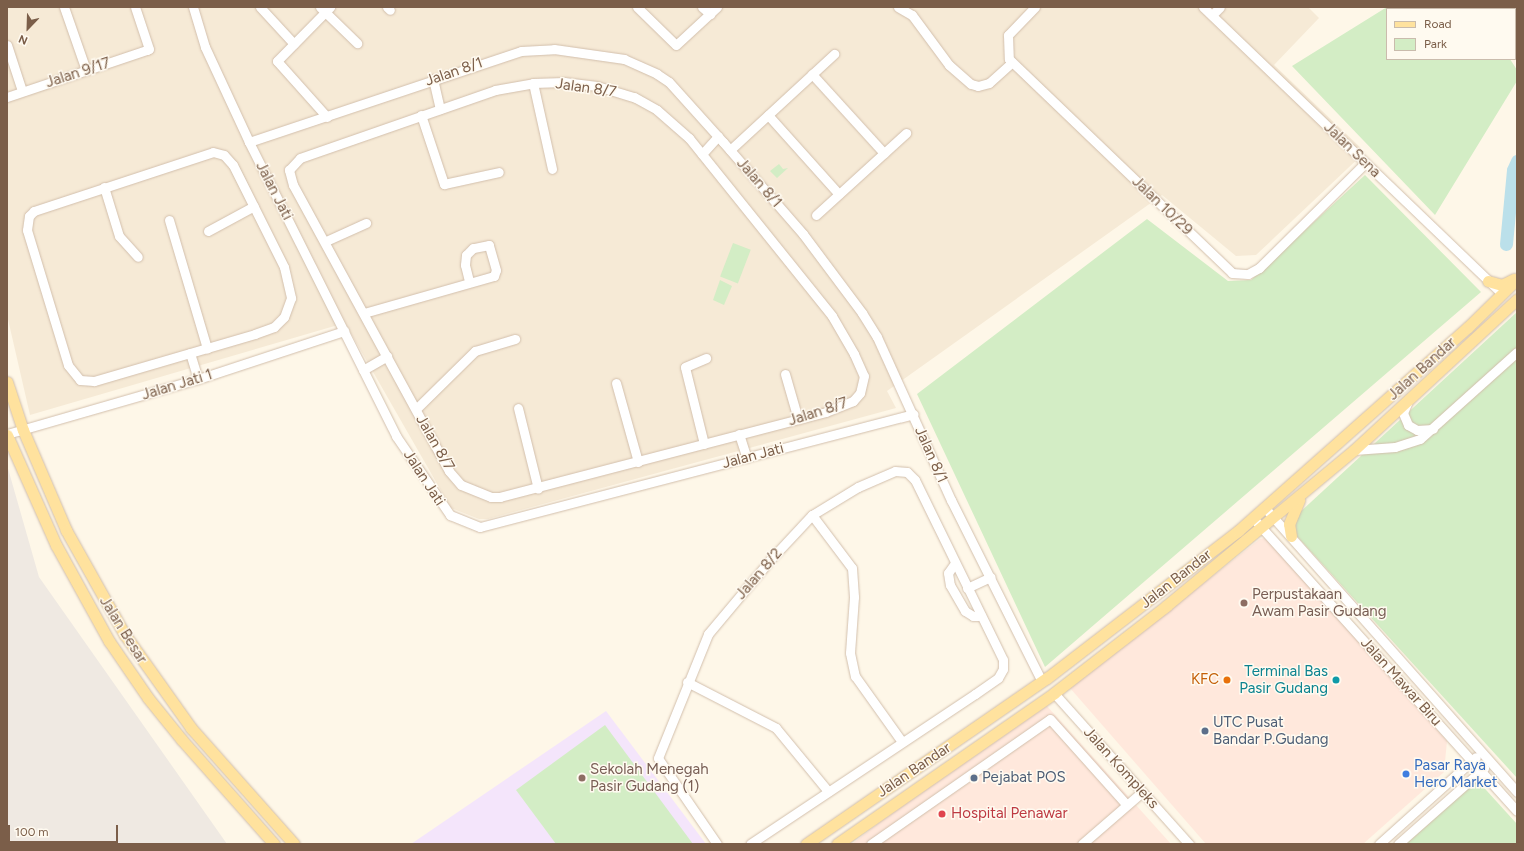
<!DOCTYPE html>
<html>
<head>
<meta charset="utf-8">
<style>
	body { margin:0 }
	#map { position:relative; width:1524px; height:851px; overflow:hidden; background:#fef7e8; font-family:Figtree,sans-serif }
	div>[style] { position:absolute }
	.residential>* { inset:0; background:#f6ead6 }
	.commercial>* { inset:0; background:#ffe8dc }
	.industrial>* { inset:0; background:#efe9e2 }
	.education>* { inset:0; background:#f4e5fb }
	.green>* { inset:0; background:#d3edc5; transform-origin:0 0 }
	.river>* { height:13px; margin:-6.5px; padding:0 6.5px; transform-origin:6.5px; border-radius:6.5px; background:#bbe0ea }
	.roads { filter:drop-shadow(0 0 1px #d2bfac) drop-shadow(0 0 1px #d2bfac) }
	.minor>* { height:9px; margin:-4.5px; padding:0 4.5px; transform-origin:4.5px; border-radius:4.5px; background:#fff }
	.major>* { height:11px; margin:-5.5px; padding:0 5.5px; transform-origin:5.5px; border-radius:5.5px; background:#ffe29e }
	.dots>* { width:11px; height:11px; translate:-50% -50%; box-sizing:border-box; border:2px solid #fffaf0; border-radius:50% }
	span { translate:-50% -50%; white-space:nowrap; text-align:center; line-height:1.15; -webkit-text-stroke:3px #fffaf0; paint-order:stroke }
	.street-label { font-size:15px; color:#7b5e49 }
	.education-label { font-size:15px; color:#785e54 }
	.left { translate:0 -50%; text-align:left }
	.culture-label { font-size:15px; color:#0d838f }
	.right { translate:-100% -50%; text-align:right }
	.food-label { font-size:15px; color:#c56008 }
	.service-label { font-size:15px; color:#4e5e75 }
	.shop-label { font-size:15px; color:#366cbe }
	.health-label { font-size:15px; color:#be3a42 }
	.frame { position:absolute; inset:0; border:8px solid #7b5e49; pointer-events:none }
	.legend { position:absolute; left:1386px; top:8px; width:130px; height:52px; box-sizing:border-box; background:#fffaf0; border:1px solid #cabcad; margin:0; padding:5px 7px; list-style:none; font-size:12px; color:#7b5e49 }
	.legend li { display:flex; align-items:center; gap:8px; height:20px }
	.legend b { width:20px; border:1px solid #cabcad }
	.north { position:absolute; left:8px; top:8px; width:40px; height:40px; -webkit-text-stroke:3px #fffaf0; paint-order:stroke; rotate:203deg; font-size:11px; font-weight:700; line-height:16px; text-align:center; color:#7b5e49 }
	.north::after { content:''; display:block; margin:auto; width:14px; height:18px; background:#7b5e49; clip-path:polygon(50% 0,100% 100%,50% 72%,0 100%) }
	.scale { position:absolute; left:8px; top:825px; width:110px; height:18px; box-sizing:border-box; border:2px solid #7b5e49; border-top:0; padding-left:5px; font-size:12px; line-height:14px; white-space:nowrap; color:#7b5e49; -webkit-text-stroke:3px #fffaf0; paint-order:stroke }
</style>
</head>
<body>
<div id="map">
	<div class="residential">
		<div style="clip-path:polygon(7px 7px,1308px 7px,1319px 18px,1274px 65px,1365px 152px,1256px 255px,1236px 256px,1162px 195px,887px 391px,896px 408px,488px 519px,479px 519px,451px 508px,345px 323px,30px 415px,7px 315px)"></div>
	</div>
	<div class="commercial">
		<div style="clip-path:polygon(1265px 538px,1271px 540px,1447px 741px,1444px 772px,1363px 844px,1206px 844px,1070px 688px,1260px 539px)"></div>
		<div style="clip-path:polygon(1046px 705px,1171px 844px,852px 844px,933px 781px)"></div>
	</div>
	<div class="industrial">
		<div style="clip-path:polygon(7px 465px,39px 577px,227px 844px,7px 844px)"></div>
	</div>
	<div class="education">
		<div style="clip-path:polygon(606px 711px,706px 844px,411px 844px)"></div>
	</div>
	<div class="green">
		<div style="clip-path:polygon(1387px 7px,1455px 9px,1387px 9px,1387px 59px,1510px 59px,1517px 70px,1517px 81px,1435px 215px,1292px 66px)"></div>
		<div style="clip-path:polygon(779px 164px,783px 169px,788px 168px,777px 178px,770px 171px)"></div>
		<div style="clip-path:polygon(1365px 175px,1481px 292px,1045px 667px,917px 394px,1147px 219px,1228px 281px,1251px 280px)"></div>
		<div style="left:733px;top:243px;width:19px;height:36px;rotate:21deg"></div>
		<div style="clip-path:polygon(720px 280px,732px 286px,724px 305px,713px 300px)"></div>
		<div style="clip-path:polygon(1517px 312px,1517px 778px,1294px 533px,1298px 514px)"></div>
		<div style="clip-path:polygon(605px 725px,693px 844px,556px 844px,516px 790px)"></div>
		<div style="clip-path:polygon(1477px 780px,1517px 824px,1517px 844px,1406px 844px)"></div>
	</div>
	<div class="river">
		<div style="left:1506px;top:244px;width:74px;rotate:-84.6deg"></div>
		<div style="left:1513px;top:170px;width:10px;rotate:-66deg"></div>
	</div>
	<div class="roads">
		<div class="minor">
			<div style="left:64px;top:7px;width:67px;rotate:70.8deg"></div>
			<div style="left:193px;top:7px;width:42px;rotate:73.3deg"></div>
			<div style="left:205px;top:47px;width:105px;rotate:65.1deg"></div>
			<div style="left:249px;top:142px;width:329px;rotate:63.4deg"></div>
			<div style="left:396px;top:436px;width:96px;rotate:55.6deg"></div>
			<div style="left:450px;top:515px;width:32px;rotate:22deg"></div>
			<div style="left:480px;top:527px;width:448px;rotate:-14.6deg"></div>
			<div style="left:260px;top:7px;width:50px;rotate:47.4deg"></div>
			<div style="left:320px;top:7px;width:52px;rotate:44.2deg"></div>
			<div style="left:387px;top:7px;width:4px;rotate:45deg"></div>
			<div style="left:637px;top:7px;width:54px;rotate:44.3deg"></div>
			<div style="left:676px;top:45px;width:56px;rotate:-42.8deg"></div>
			<div style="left:702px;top:7px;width:11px;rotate:41deg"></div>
			<div style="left:898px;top:7px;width:16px;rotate:30deg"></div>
			<div style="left:912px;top:15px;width:62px;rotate:53.5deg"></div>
			<div style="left:949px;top:65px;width:29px;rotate:41deg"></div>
			<div style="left:971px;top:84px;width:7px;rotate:16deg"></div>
			<div style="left:978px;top:86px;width:11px;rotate:-15deg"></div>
			<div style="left:989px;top:83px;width:31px;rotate:-42deg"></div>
			<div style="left:1035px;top:7px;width:39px;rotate:134deg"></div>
			<div style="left:1008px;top:35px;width:24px;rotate:88deg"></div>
			<div style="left:1009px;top:59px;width:309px;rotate:43.8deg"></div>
			<div style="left:1232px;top:273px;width:16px;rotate:4deg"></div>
			<div style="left:1248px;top:274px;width:13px;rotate:-29deg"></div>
			<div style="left:1259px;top:268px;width:149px;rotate:-44.7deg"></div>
			<div style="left:1203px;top:7px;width:414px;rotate:43.8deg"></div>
			<div style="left:1212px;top:15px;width:11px;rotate:-45deg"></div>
			<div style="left:7px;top:45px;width:48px;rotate:71.9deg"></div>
			<div style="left:812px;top:74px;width:107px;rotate:47.7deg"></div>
			<div style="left:433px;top:79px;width:31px;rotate:77deg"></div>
			<div style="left:564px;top:82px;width:33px;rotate:7deg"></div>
			<div style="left:597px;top:86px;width:39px;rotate:17deg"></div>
			<div style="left:634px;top:97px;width:26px;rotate:29deg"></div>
			<div style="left:657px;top:110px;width:43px;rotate:41.2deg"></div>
			<div style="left:689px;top:138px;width:228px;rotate:51.2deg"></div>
			<div style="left:832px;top:316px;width:44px;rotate:59.9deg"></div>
			<div style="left:854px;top:354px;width:24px;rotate:66deg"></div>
			<div style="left:864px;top:376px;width:17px;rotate:103deg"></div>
			<div style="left:860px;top:393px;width:11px;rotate:131deg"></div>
			<div style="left:853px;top:401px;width:29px;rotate:158deg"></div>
			<div style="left:826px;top:412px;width:337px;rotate:165.4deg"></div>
			<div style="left:500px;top:497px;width:9px;rotate:180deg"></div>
			<div style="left:491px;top:497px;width:32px;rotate:-158deg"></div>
			<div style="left:461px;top:485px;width:18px;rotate:-131deg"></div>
			<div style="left:449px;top:471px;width:326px;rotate:-118.6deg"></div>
			<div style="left:293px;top:185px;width:16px;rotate:-105deg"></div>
			<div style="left:289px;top:170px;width:16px;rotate:-47deg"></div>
			<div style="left:300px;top:158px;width:207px;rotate:-19.2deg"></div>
			<div style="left:495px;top:90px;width:39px;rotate:-10deg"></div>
			<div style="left:533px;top:83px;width:31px;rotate:-2deg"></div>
			<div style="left:533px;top:83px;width:88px;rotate:77.5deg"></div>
			<div style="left:7px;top:97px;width:148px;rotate:-18.6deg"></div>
			<div style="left:147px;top:50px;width:2px;rotate:-27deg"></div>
			<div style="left:149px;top:49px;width:44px;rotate:-108.4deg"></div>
			<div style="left:421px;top:115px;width:73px;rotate:71.6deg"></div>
			<div style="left:444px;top:184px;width:56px;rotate:-12.3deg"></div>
			<div style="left:768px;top:115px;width:106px;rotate:48.1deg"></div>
			<div style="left:327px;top:117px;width:75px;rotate:-131.8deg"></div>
			<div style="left:277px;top:61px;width:76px;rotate:-45.5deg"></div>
			<div style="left:249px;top:142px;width:287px;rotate:-18.5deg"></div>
			<div style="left:521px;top:51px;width:33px;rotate:-3deg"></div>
			<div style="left:554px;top:49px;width:71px;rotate:8.1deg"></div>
			<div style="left:624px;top:59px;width:36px;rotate:24deg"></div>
			<div style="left:657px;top:74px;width:14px;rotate:34deg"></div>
			<div style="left:669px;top:82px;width:81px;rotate:48deg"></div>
			<div style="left:723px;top:142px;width:122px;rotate:49deg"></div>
			<div style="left:803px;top:234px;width:99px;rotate:53.2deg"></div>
			<div style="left:862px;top:313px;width:28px;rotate:58deg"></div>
			<div style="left:877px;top:337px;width:179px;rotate:65.6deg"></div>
			<div style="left:951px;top:500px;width:203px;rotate:63.4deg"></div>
			<div style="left:730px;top:150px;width:142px;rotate:-42.7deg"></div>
			<div style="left:213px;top:152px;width:11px;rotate:15deg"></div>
			<div style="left:224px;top:155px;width:13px;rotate:48deg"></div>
			<div style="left:233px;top:165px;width:114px;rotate:63.4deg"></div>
			<div style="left:284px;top:267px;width:32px;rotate:77deg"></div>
			<div style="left:291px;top:298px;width:20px;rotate:110deg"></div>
			<div style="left:284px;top:317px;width:14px;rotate:135deg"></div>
			<div style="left:274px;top:327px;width:20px;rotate:160deg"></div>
			<div style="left:255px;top:334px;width:168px;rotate:163.7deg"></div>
			<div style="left:94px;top:381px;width:14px;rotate:-176deg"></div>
			<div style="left:80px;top:380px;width:19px;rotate:-129deg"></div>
			<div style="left:68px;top:365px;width:141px;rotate:-106.9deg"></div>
			<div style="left:27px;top:230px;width:14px;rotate:-82deg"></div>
			<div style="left:29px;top:216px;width:7px;rotate:-45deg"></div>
			<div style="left:34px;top:211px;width:188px;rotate:-18.2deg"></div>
			<div style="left:702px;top:154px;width:24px;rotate:-48deg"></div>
			<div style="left:104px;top:187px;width:51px;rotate:73deg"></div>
			<div style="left:119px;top:236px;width:28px;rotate:48deg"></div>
			<div style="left:816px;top:215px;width:122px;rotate:-42.3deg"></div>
			<div style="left:169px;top:220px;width:134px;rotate:73.5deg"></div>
			<div style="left:208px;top:231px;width:52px;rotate:-28.5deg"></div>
			<div style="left:326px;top:241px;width:44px;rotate:-24.2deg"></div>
			<div style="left:364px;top:313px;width:135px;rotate:-15.9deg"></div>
			<div style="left:494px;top:276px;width:6px;rotate:-72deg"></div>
			<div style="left:496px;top:270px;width:26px;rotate:-106deg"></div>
			<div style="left:489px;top:245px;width:16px;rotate:169deg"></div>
			<div style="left:473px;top:248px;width:10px;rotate:135deg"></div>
			<div style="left:466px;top:255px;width:10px;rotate:96deg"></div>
			<div style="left:465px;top:265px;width:16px;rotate:76deg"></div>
			<div style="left:190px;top:353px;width:27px;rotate:73deg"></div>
			<div style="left:363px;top:370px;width:28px;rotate:-30deg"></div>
			<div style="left:785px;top:374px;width:47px;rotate:73.9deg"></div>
			<div style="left:616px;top:383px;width:82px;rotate:74.4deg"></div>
			<div style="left:1408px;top:401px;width:13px;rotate:113deg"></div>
			<div style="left:1403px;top:413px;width:13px;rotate:67deg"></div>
			<div style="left:1408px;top:425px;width:10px;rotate:29deg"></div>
			<div style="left:1417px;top:430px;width:16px;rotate:-4deg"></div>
			<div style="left:518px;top:408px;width:83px;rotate:76.1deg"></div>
			<div style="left:416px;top:409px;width:83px;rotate:-44.5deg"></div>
			<div style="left:475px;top:351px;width:42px;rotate:-16.7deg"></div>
			<div style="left:7px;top:434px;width:199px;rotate:-16.1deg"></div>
			<div style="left:198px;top:379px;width:154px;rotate:-18.2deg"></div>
			<div style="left:739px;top:434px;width:25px;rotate:72deg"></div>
			<div style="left:704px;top:444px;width:79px;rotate:-103.9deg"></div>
			<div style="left:685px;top:367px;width:23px;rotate:-23deg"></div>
			<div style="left:1354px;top:450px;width:41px;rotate:-4.2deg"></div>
			<div style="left:1395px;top:447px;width:26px;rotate:-18deg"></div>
			<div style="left:1420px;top:439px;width:130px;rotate:-41.9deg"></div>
			<div style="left:1265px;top:508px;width:380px;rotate:48.4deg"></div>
			<div style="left:812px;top:515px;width:66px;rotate:53deg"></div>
			<div style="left:852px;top:568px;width:29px;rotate:86deg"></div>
			<div style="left:854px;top:597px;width:56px;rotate:94.1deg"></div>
			<div style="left:850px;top:653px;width:24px;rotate:78deg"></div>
			<div style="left:855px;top:676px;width:81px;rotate:54.5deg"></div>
			<div style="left:1253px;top:518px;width:394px;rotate:48deg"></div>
			<div style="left:955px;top:563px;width:12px;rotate:125deg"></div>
			<div style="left:948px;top:573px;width:12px;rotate:81deg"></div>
			<div style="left:950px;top:585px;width:30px;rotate:60deg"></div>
			<div style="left:965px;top:611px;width:9px;rotate:32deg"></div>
			<div style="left:973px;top:616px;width:8px"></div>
			<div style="left:967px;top:588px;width:26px;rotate:-25deg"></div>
			<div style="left:687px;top:682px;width:100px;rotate:27.3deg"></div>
			<div style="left:776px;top:728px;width:82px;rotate:50.5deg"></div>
			<div style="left:1054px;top:693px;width:203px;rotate:48.2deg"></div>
			<div style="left:717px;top:844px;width:104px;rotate:-124.5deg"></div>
			<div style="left:658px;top:758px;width:134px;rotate:-68deg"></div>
			<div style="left:708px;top:634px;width:97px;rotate:-50deg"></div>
			<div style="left:770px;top:560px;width:62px;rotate:-47deg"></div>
			<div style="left:812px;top:515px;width:54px;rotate:-31.3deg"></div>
			<div style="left:858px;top:487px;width:40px;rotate:-23.4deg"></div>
			<div style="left:895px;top:471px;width:12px;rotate:5deg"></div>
			<div style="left:907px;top:472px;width:11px;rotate:45deg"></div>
			<div style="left:915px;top:480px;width:200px;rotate:63.9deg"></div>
			<div style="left:1003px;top:660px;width:9px;rotate:90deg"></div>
			<div style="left:1003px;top:669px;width:10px;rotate:119deg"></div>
			<div style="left:998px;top:678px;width:28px;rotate:145deg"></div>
			<div style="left:975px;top:694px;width:270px;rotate:146.3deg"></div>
			<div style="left:871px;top:844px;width:218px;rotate:-34.9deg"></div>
			<div style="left:1050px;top:719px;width:115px;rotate:48.2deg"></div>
			<div style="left:1082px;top:844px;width:79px;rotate:-40.9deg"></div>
			<div style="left:1379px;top:844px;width:130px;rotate:-41.9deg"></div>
			<div style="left:1398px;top:844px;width:115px;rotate:-41.5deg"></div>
		</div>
		<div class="major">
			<div style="left:1488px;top:281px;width:15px;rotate:16deg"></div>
			<div style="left:1502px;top:285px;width:13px;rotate:-27deg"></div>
			<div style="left:7px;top:382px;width:51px;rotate:71.6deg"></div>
			<div style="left:23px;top:430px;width:109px;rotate:66.7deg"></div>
			<div style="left:66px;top:530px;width:120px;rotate:60.7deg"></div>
			<div style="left:125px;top:635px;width:114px;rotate:54.6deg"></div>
			<div style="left:191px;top:728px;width:155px;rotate:48.4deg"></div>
			<div style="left:7px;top:435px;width:120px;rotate:66deg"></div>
			<div style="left:56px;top:545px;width:110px;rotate:61.1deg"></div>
			<div style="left:109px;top:641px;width:69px;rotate:55.6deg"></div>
			<div style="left:148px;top:698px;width:54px;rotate:51deg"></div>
			<div style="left:182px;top:740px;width:139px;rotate:48.5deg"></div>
			<div style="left:1291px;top:536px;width:12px;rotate:-99deg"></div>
			<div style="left:1289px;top:524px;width:26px;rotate:-67deg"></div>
			<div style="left:806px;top:844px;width:293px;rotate:-34.6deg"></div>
			<div style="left:1047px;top:678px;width:241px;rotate:-37.6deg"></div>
			<div style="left:1238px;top:531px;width:307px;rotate:-41.6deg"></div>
			<div style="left:1468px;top:327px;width:69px;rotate:-44.4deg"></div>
			<div style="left:837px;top:844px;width:264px;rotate:-34.8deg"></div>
			<div style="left:1054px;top:693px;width:142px;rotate:-37.8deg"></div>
			<div style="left:1166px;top:606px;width:244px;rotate:-39.7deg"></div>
			<div style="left:1354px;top:450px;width:222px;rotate:-42.8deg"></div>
		</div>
	</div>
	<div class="dots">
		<div style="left:1244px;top:603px;background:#8d6e63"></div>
		<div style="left:1227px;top:680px;background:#e8710a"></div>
		<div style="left:1336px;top:680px;background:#0f9aa8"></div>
		<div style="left:1205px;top:731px;background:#5c6f8a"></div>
		<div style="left:1406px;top:774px;background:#3f7fe0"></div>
		<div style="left:582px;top:778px;background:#8d6e63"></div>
		<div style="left:974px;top:778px;background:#5c6f8a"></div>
		<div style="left:942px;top:814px;background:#e0444e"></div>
	</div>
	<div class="street-label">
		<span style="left:454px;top:72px;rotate:-19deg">Jalan 8/1</span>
		<span style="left:78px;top:73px;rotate:-18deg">Jalan 9/17</span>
		<span style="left:586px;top:88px;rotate:8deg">Jalan 8/7</span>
		<span style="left:1352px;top:150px;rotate:44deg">Jalan Sena</span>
		<span style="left:759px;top:183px;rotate:49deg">Jalan 8/1</span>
		<span style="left:274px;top:191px;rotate:63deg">Jalan Jati</span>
		<span style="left:1162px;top:206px;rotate:44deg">Jalan 10/29</span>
		<span style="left:1422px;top:369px;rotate:-42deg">Jalan Bandar</span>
		<span style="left:177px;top:385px;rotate:-17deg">Jalan Jati 1</span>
		<span style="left:818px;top:412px;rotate:-18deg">Jalan 8/7</span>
		<span style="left:435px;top:443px;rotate:60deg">Jalan 8/7</span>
		<span style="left:931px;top:455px;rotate:66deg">Jalan 8/1</span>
		<span style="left:753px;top:456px;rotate:-15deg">Jalan Jati</span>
		<span style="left:424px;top:478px;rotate:57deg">Jalan Jati</span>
		<span style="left:759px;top:574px;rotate:-49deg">Jalan 8/2</span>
		<span style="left:1176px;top:579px;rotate:-38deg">Jalan Bandar</span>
		<span style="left:123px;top:630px;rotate:58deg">Jalan Besar</span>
		<span style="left:1401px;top:682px;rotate:48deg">Jalan Mawar Biru</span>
		<span style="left:1121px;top:768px;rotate:48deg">Jalan Kompleks</span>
		<span style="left:914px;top:770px;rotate:-34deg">Jalan Bandar</span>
	</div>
	<div class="education-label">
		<span class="left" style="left:1252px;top:603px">Perpustakaan<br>Awam Pasir Gudang</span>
		<span class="left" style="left:590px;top:778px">Sekolah Menegah<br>Pasir Gudang (1)</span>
	</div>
	<div class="culture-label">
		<span class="right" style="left:1328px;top:680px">Terminal Bas<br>Pasir Gudang</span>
	</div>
	<div class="food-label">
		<span class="right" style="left:1219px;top:680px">KFC</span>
	</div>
	<div class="service-label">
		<span class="left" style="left:1213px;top:731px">UTC Pusat<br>Bandar P.Gudang</span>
		<span class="left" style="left:982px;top:778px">Pejabat POS</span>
	</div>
	<div class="shop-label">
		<span class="left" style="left:1414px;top:774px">Pasar Raya<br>Hero Market</span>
	</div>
	<div class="health-label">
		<span class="left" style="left:951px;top:814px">Hospital Penawar</span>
	</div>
	<div class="frame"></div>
	<ul class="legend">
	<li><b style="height:5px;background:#ffe29e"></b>Road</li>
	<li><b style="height:11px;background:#d3edc5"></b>Park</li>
	</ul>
	<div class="north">N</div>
	<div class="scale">100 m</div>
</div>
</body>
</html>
